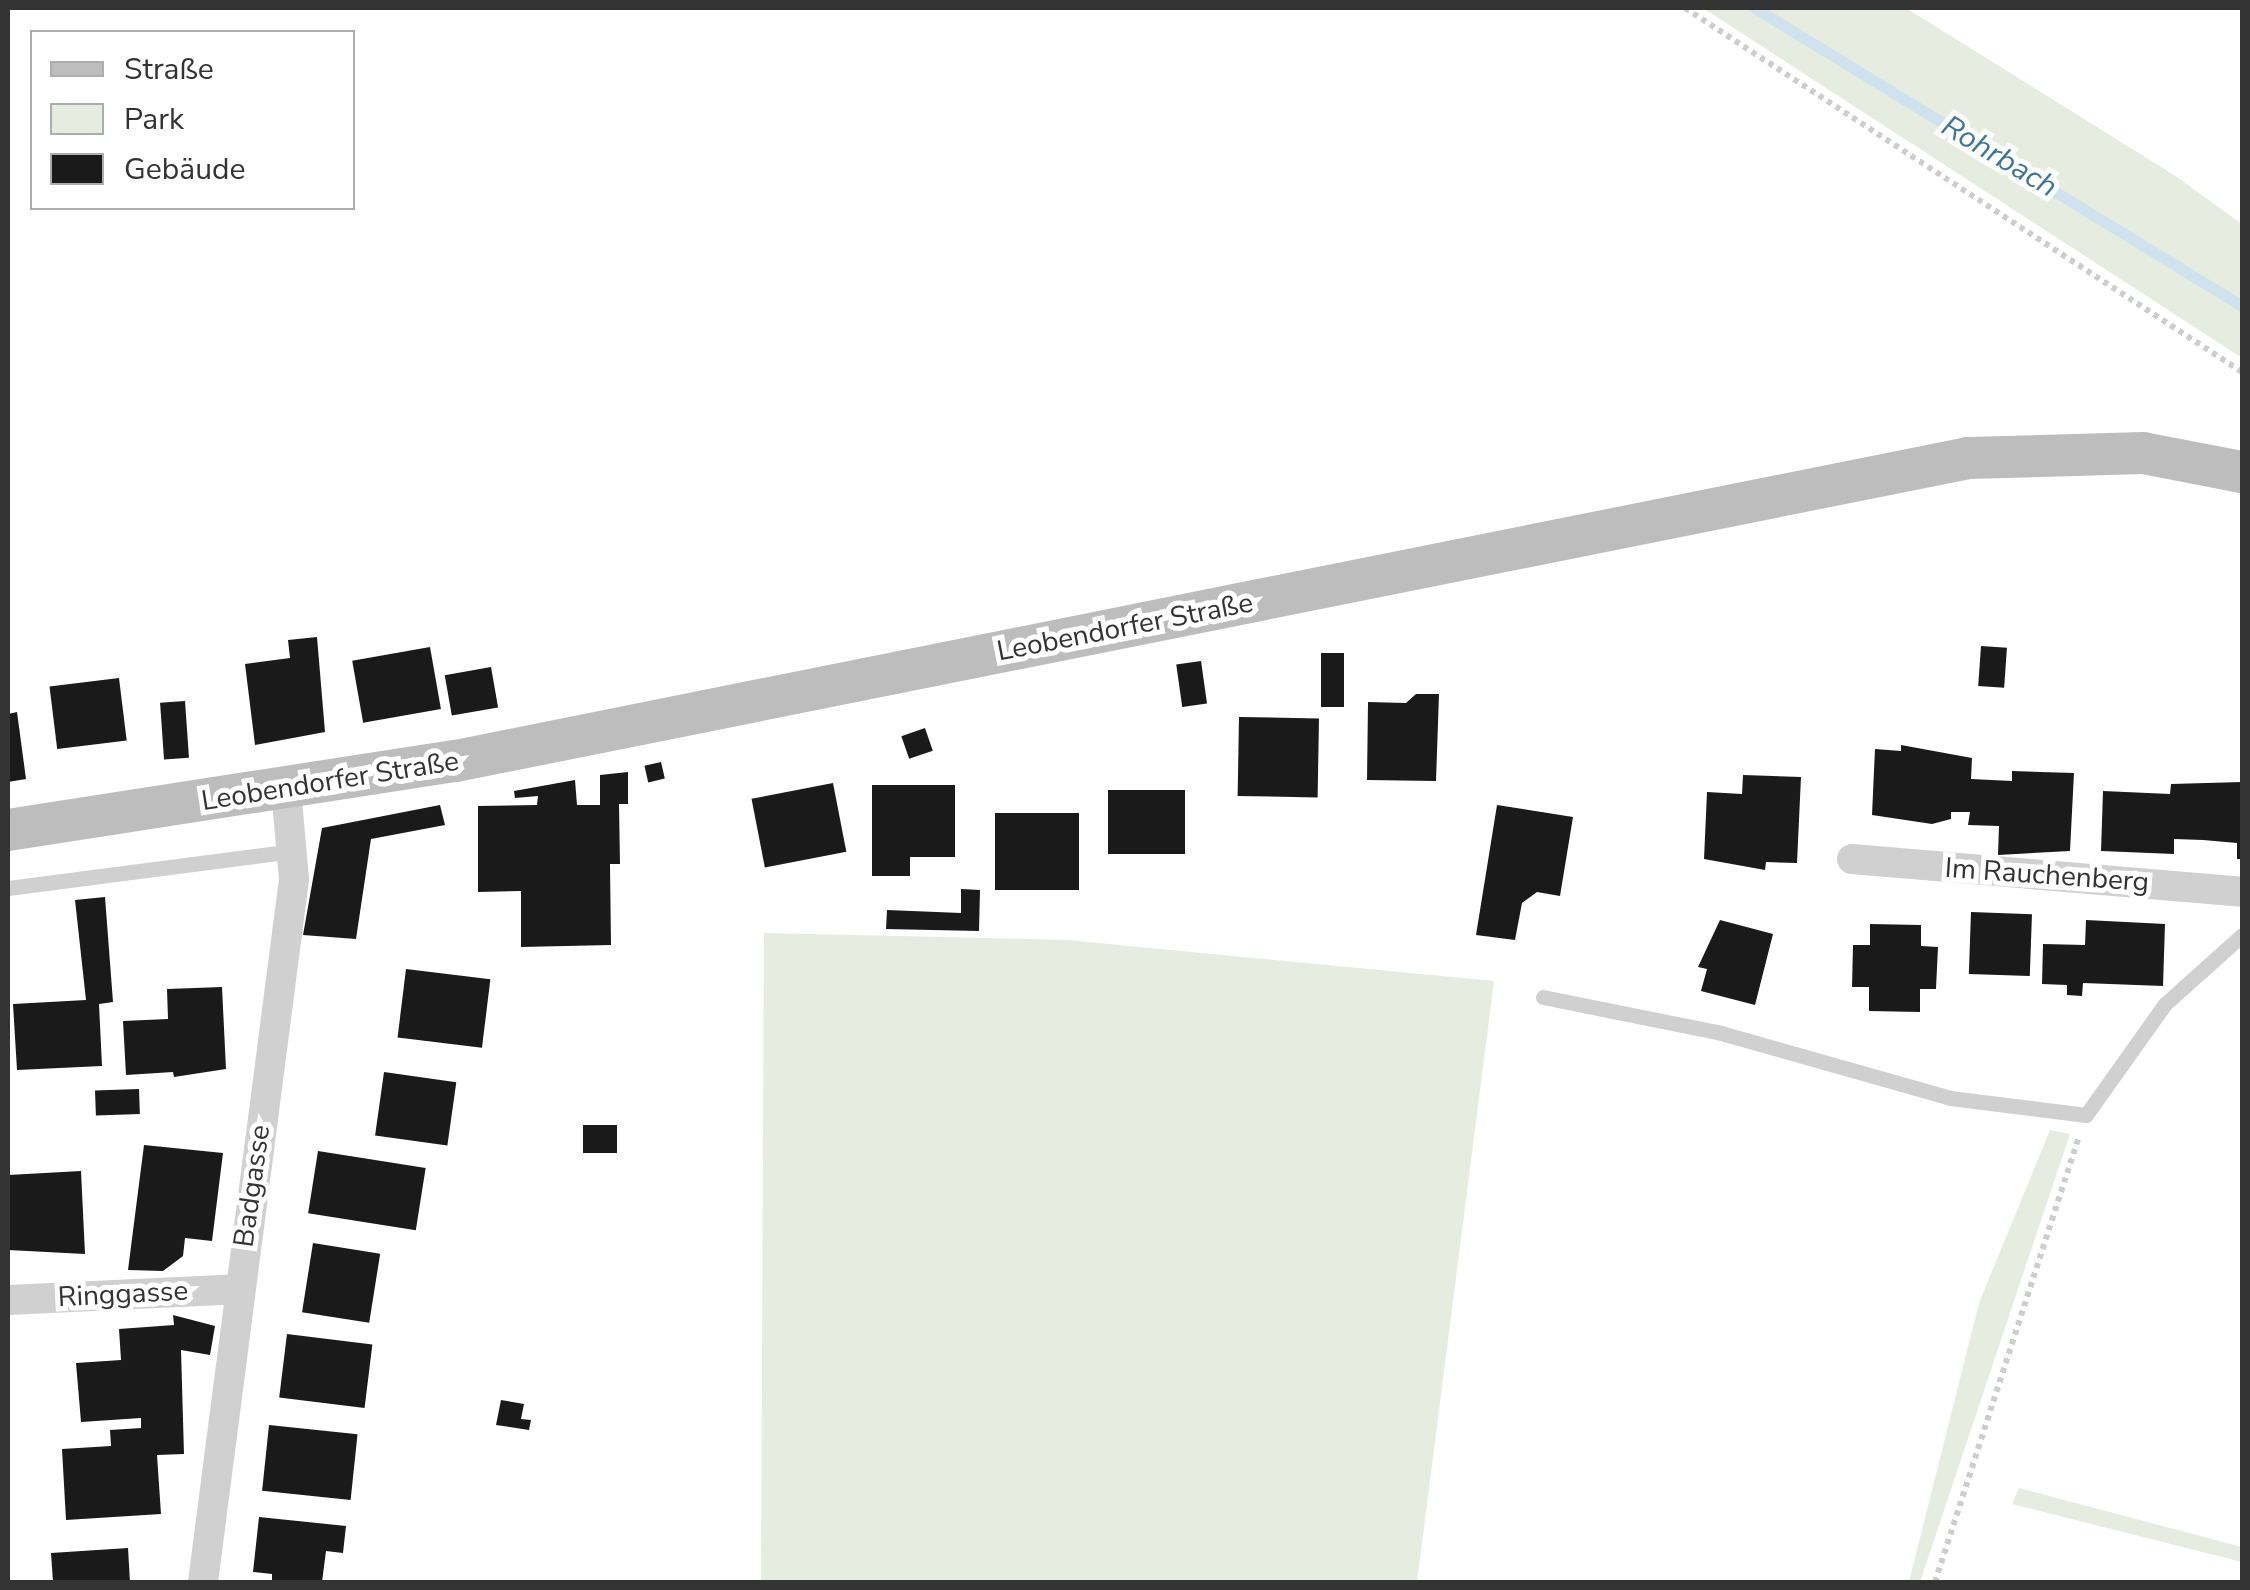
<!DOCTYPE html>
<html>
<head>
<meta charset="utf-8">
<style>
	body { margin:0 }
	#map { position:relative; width:2250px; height:1590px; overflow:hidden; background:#fff; font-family:"Nunito Sans",sans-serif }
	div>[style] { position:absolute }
	.green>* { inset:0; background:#e6ecdf }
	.stream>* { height:11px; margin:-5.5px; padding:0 5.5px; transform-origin:5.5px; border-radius:5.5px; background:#cfe2ee }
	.building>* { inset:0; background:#1a1a1a; transform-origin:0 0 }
	.path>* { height:6px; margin-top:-3px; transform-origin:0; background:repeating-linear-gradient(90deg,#cdcdcd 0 5px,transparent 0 10px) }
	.service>* { height:15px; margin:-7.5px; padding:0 7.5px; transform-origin:7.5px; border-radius:7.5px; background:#d0d0d0 }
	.minor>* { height:30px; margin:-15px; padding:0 15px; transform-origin:15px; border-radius:15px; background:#d0d0d0 }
	.secondary>* { height:42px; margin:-21px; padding:0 21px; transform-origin:21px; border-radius:21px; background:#bdbdbd }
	span { translate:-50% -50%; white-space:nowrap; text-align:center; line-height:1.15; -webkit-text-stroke:10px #fff; paint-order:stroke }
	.street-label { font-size:28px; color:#333 }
	.water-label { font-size:30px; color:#3f7597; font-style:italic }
	.frame { position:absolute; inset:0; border:10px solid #333; pointer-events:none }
	.legend { position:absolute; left:30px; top:30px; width:325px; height:180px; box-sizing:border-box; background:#fff; border:2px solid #adadad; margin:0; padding:12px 18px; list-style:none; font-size:30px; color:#333 }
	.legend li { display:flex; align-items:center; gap:20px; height:50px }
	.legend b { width:50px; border:2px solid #adadad }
</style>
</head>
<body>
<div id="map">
	<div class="green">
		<div style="clip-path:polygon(1703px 8px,1906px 8px,2174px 175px,2242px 224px,2242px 358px)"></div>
		<div style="clip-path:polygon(764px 933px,1067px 940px,1494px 981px,1417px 1582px,761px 1582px)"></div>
		<div style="clip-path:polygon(2050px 1130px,2070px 1134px,1920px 1582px,1909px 1582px,1979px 1303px)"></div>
		<div style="clip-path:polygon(2019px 1488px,2242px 1547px,2242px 1562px,2012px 1504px)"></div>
	</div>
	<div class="stream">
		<div style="left:1755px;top:8px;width:571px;rotate:31.46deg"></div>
	</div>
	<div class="building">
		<div style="clip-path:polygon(317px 637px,325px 732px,255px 745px,245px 664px,290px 658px,288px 640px)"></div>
		<div style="left:1981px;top:646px;width:26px;height:40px;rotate:4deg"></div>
		<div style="left:430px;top:647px;width:63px;height:79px;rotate:80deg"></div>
		<div style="left:1321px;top:653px;width:23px;height:54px"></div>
		<div style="left:1201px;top:661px;width:43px;height:25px;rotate:82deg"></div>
		<div style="left:491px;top:667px;width:41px;height:47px;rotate:80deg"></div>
		<div style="left:119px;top:678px;width:63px;height:70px;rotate:83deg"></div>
		<div style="clip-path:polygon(1416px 694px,1439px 694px,1436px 781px,1367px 780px,1368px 702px,1406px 703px)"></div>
		<div style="left:185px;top:701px;width:57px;height:25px;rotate:86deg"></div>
		<div style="clip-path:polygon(17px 712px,26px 779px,8px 782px,8px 714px)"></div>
		<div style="left:1239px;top:717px;width:80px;height:79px;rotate:1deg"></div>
		<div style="left:925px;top:728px;width:24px;height:25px;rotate:71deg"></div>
		<div style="clip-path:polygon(1901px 745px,1972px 758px,1971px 779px,2012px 781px,2012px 771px,2074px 773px,2070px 851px,1998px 855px,1999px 826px,1968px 825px,1970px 812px,1951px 812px,1951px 819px,1932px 824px,1872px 815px,1875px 749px,1901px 751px)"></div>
		<div style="left:661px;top:762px;width:17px;height:17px;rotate:77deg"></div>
		<div style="clip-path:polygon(628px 772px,628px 804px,619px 804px,620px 864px,610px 864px,611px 945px,521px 947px,521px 891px,478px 892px,478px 806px,537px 805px,538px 796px,515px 798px,514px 791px,575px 780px,577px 805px,600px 805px,600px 775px)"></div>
		<div style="clip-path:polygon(1743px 775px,1801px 777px,1797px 863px,1766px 862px,1765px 870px,1704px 859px,1707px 792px,1742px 794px)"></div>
		<div style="clip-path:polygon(2242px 782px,2242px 859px,2237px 859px,2237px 843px,2203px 840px,2174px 839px,2174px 854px,2101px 851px,2103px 791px,2170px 794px,2171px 784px)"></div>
		<div style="left:833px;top:783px;width:70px;height:83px;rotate:79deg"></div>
		<div style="clip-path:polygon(872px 785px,955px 785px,955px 857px,910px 857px,910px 876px,872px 876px)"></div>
		<div style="left:1185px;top:790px;width:64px;height:77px;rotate:90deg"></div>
		<div style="clip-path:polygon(440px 805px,445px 825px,371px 839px,356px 939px,303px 935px,322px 828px)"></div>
		<div style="clip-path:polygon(1497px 805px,1573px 817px,1560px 896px,1537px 892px,1522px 903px,1515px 940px,1476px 935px)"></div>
		<div style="left:995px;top:813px;width:84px;height:77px"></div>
		<div style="clip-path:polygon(961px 889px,980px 890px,979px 931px,886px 929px,887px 910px,961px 913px)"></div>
		<div style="clip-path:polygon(105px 897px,113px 1002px,99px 1004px,102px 1066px,17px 1070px,13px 1004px,86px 1000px,75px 900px)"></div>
		<div style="left:1971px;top:912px;width:61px;height:62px;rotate:2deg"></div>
		<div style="clip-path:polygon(1720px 920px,1773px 934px,1755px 1005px,1701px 991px,1707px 969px,1698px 967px)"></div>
		<div style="clip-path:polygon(2086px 920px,2165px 924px,2163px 986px,2083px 983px,2082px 996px,2067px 995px,2067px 985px,2042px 984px,2043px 944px,2085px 945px)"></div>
		<div style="clip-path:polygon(1870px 924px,1921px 925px,1921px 946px,1938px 947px,1936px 989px,1920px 989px,1920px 1012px,1869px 1011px,1869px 987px,1852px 987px,1853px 945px,1870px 945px)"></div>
		<div style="left:406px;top:969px;width:85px;height:69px;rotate:7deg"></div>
		<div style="clip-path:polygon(222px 987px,226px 1069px,174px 1077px,173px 1072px,126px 1075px,123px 1021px,168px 1019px,167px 989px)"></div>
		<div style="left:384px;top:1072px;width:73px;height:64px;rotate:8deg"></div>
		<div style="left:139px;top:1089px;width:25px;height:44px;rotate:88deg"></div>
		<div style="left:583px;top:1125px;width:34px;height:28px"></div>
		<div style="clip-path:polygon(144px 1145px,223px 1153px,212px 1241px,185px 1238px,183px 1256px,163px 1271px,128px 1270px)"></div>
		<div style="left:318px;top:1151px;width:109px;height:63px;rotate:9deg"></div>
		<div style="clip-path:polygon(81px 1171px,85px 1254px,8px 1250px,8px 1175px)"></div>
		<div style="left:313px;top:1243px;width:68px;height:70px;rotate:9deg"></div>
		<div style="clip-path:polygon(173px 1315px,215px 1326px,210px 1355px,181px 1350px,184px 1454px,157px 1455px,161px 1514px,66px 1520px,62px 1449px,111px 1446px,110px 1430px,141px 1428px,141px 1418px,81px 1422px,76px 1363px,121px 1360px,119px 1329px,174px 1325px)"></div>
		<div style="left:287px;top:1334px;width:86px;height:64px;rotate:7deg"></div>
		<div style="clip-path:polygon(501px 1400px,524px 1404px,521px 1419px,531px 1420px,529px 1430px,496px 1425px)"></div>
		<div style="left:269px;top:1425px;width:89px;height:66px;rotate:6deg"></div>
		<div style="clip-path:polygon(259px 1517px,346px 1526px,343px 1553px,326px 1551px,322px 1582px,272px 1582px,272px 1574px,253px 1572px)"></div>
		<div style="clip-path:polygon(128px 1548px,130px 1582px,53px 1582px,51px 1553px)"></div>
	</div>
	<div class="path">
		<div style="left:1685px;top:8px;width:665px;rotate:33.16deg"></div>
		<div style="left:1935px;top:1582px;width:468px;rotate:-72.1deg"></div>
	</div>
	<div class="service">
		<div style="left:8px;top:888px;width:286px;rotate:-7.4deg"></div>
		<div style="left:1543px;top:997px;width:182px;rotate:11.4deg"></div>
		<div style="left:1721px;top:1033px;width:238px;rotate:15.8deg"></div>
		<div style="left:1950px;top:1098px;width:137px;rotate:7.1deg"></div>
		<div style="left:2086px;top:1115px;width:136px;rotate:-54.6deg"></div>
		<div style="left:2165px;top:1004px;width:103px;rotate:-41.9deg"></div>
	</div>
	<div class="minor">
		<div style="left:1852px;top:859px;width:391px;rotate:4.8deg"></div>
		<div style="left:8px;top:1300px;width:230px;rotate:-2.7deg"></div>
		<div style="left:203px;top:1582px;width:709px;rotate:-82.62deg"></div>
		<div style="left:294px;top:879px;width:90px;rotate:-95.1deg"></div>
	</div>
	<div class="secondary">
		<div style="left:8px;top:830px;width:453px;rotate:-8.8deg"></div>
		<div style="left:456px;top:761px;width:1542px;rotate:-11.33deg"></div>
		<div style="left:1968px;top:458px;width:175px;rotate:-1.6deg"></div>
		<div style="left:2143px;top:453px;width:101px;rotate:10.9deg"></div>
	</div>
	<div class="street-label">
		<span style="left:1125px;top:627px;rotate:-11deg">Leobendorfer Straße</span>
		<span style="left:330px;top:781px;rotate:-9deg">Leobendorfer Straße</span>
		<span style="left:2047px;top:875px;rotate:4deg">Im Rauchenberg</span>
		<span style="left:252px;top:1186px;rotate:-82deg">Badgasse</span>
		<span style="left:123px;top:1294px;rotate:-3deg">Ringgasse</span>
	</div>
	<div class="water-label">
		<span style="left:1999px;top:157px;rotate:31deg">Rohrbach</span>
	</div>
	<div class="frame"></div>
	<ul class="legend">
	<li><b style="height:12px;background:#bdbdbd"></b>Straße</li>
	<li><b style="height:28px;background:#e6ecdf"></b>Park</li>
	<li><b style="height:28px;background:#1a1a1a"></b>Gebäude</li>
	</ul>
</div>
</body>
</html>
